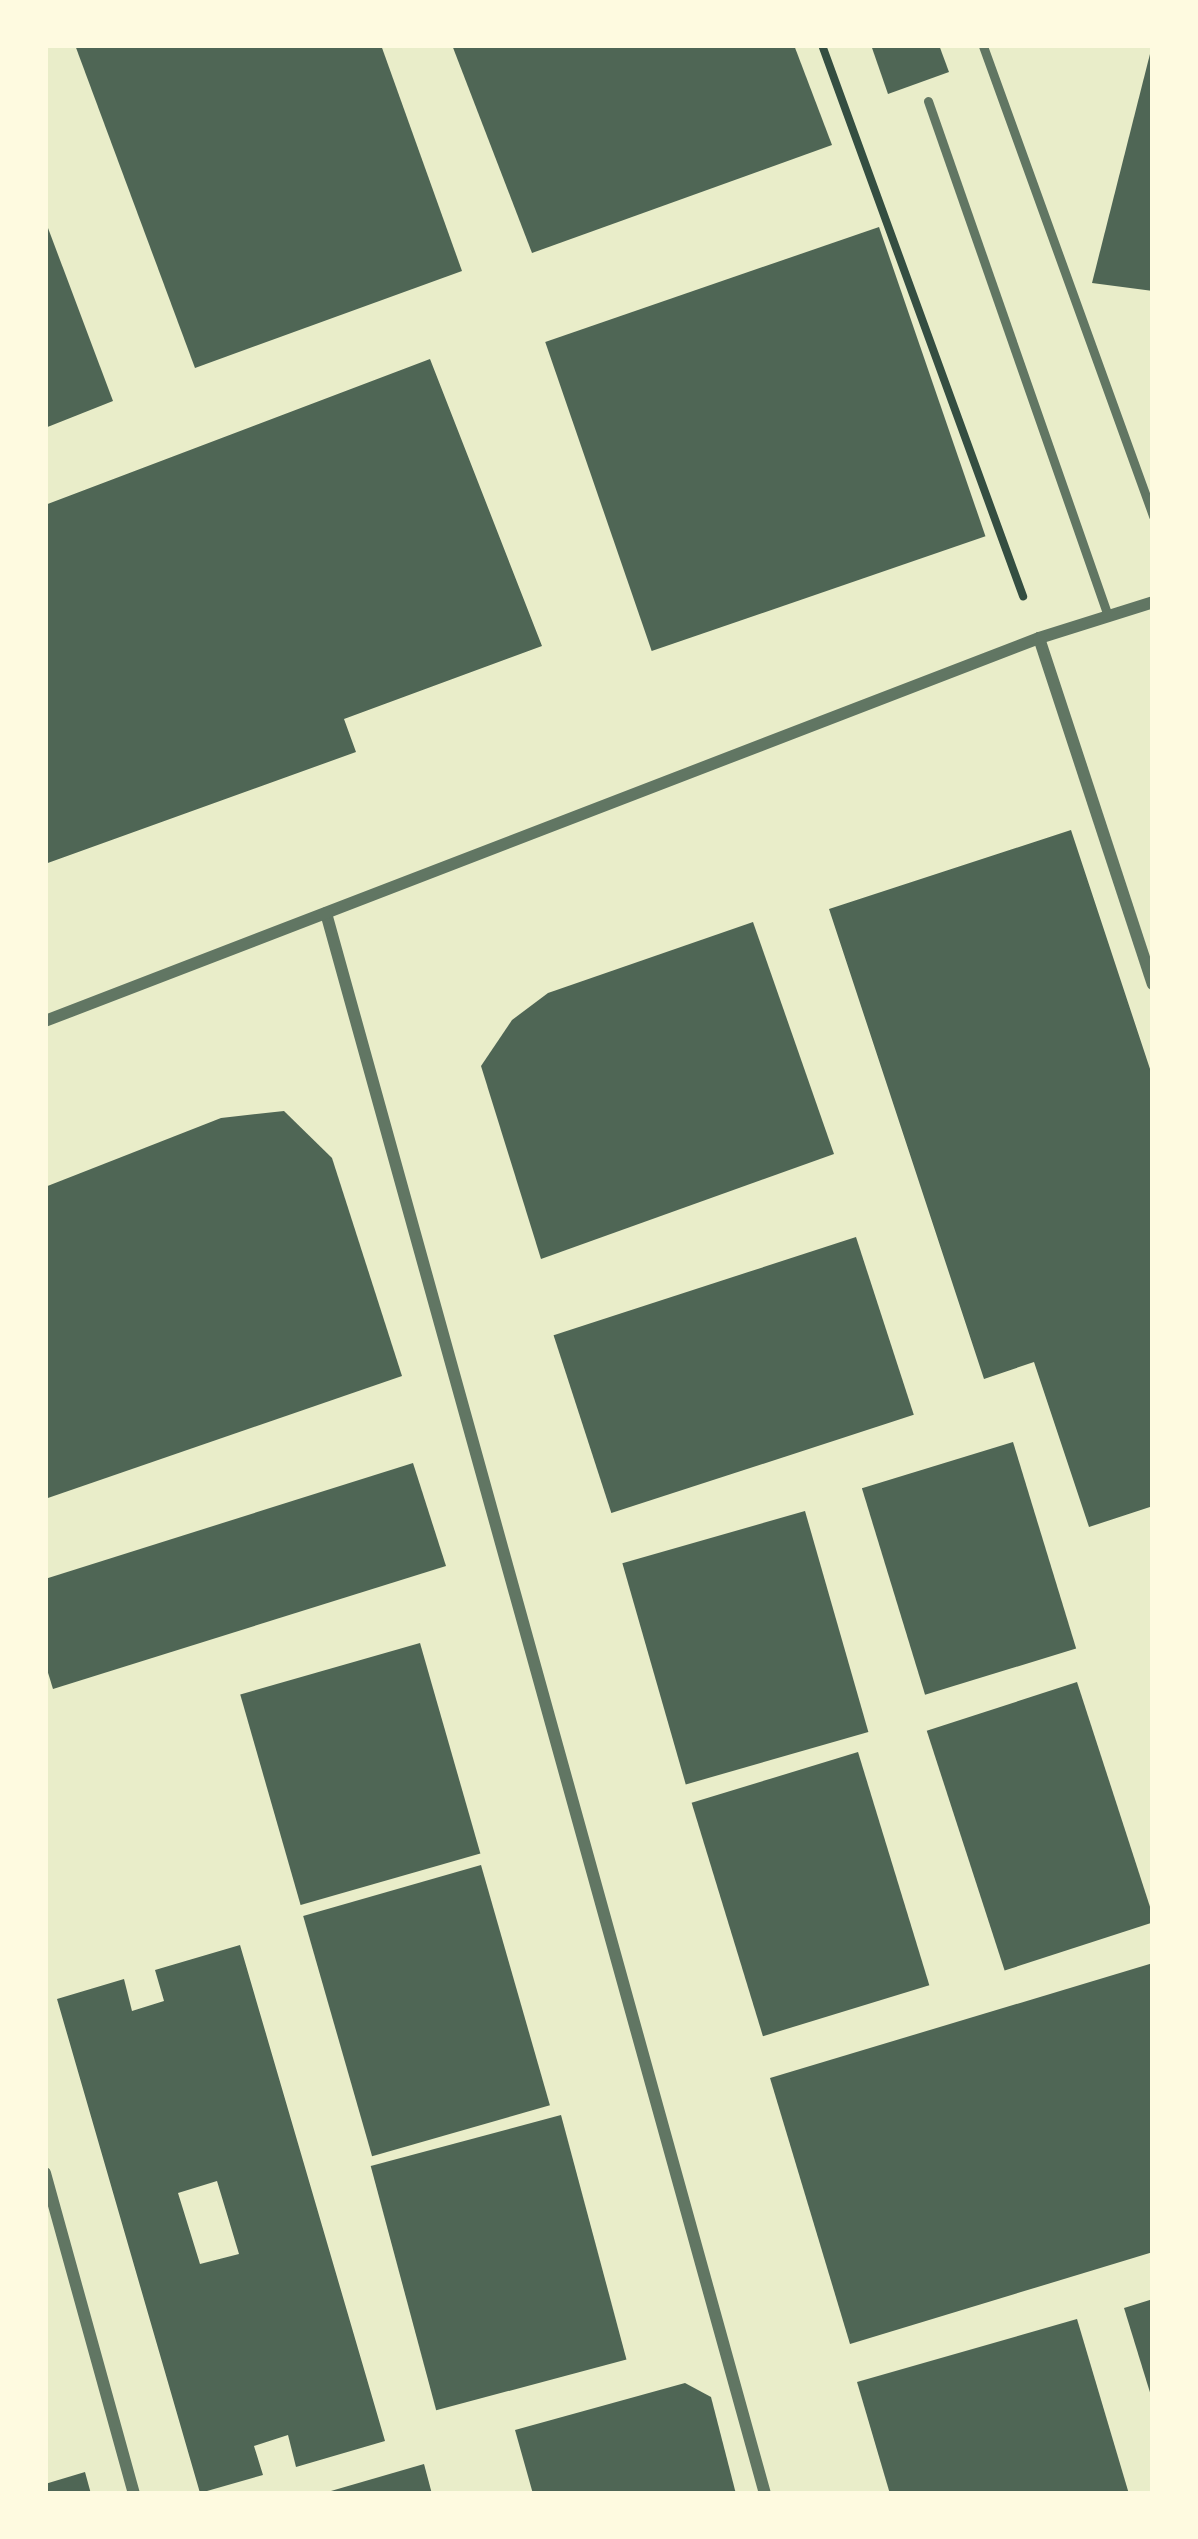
<!DOCTYPE html>
<html>
<head>
<meta charset="utf-8">
<style>
	body { margin:0 }
	#map { position:relative; width:1198px; height:2539px; overflow:hidden; background:#e9edc9; font-family:"Work Sans",sans-serif }
	div>[style] { position:absolute }
	.building>* { inset:0; background:#4f6655; transform-origin:0 0 }
	.path>* { height:8px; margin:-4px; padding:0 4px; transform-origin:4px; border-radius:4px; background:#344e41 }
	.service>* { height:9px; margin:-4.5px; padding:0 4.5px; transform-origin:4.5px; border-radius:4.5px; background:#617663 }
	.minor>* { height:12px; margin:-6px; padding:0 6px; transform-origin:6px; border-radius:6px; background:#617663 }
	span { translate:-50% -50%; white-space:nowrap; text-align:center; line-height:1.15; -webkit-text-stroke:12px #fefae0; paint-order:stroke }
	.frame { position:absolute; inset:0; border:48px solid #fefae0; pointer-events:none }
</style>
</head>
<body>
<div id="map">
	<div class="building">
		<div style="clip-path:polygon(75px 45px,381px 45px,462px 271px,195px 368px)"></div>
		<div style="clip-path:polygon(452px 45px,794px 45px,832px 145px,532px 253px)"></div>
		<div style="clip-path:polygon(871px 45px,939px 45px,949px 72px,888px 94px)"></div>
		<div style="clip-path:polygon(1151px 50px,1153px 50px,1153px 291px,1092px 283px)"></div>
		<div style="clip-path:polygon(45px 220px,113px 401px,45px 428px)"></div>
		<div style="left:879px;top:227px;width:327px;height:353px;rotate:71deg"></div>
		<div style="clip-path:polygon(430px 359px,542px 646px,344px 719px,356px 752px,45px 864px,45px 505px)"></div>
		<div style="clip-path:polygon(1071px 830px,1153px 1078px,1153px 1506px,1089px 1527px,1034px 1362px,984px 1379px,829px 909px)"></div>
		<div style="clip-path:polygon(753px 922px,834px 1154px,541px 1259px,481px 1066px,512px 1020px,548px 993px)"></div>
		<div style="clip-path:polygon(284px 1111px,332px 1158px,402px 1376px,45px 1499px,45px 1187px,221px 1118px)"></div>
		<div style="left:856px;top:1237px;width:187px;height:318px;rotate:72deg"></div>
		<div style="left:1013px;top:1442px;width:216px;height:158px;rotate:73deg"></div>
		<div style="clip-path:polygon(413px 1463px,446px 1566px,53px 1689px,45px 1663px,45px 1579px)"></div>
		<div style="left:805px;top:1511px;width:230px;height:190px;rotate:74deg"></div>
		<div style="left:420px;top:1643px;width:219px;height:187px;rotate:74deg"></div>
		<div style="left:1077px;top:1682px;width:252px;height:158px;rotate:72deg"></div>
		<div style="left:858px;top:1752px;width:244px;height:174px;rotate:73deg"></div>
		<div style="left:481px;top:1865px;width:250px;height:185px;rotate:74deg"></div>
		<div style="clip-path:polygon(evenodd,240px 1945px,385px 2441px,296px 2467px,288px 2435px,254px 2446px,263px 2475px,200px 2493px,57px 1999px,124px 1979px,132px 2011px,164px 2001px,155px 1970px,240px 1945px,217px 2181px,239px 2254px,200px 2264px,178px 2193px,217px 2181px)"></div>
		<div style="clip-path:polygon(1153px 1963px,1153px 2252px,850px 2344px,770px 2078px)"></div>
		<div style="left:561px;top:2115px;width:253px;height:197px;rotate:75deg"></div>
		<div style="clip-path:polygon(1153px 2299px,1153px 2399px,1152px 2399px,1124px 2308px)"></div>
		<div style="clip-path:polygon(1077px 2319px,1129px 2494px,890px 2494px,857px 2382px)"></div>
		<div style="clip-path:polygon(685px 2383px,711px 2397px,736px 2494px,533px 2494px,515px 2430px)"></div>
		<div style="clip-path:polygon(424px 2464px,432px 2494px,324px 2494px,324px 2493px)"></div>
		<div style="clip-path:polygon(85px 2472px,91px 2494px,45px 2494px,45px 2484px)"></div>
	</div>
	<div class="path">
		<div style="left:822px;top:45px;width:587px;rotate:69.96deg"></div>
	</div>
	<div class="service">
		<div style="left:983px;top:46px;width:500px;rotate:70.1deg"></div>
		<div style="left:928px;top:101px;width:546px;rotate:70.73deg"></div>
	</div>
	<div class="minor">
		<div style="left:1039px;top:638px;width:364px;rotate:71.8deg"></div>
		<div style="left:326px;top:913px;width:1641px;rotate:74.48deg"></div>
		<div style="left:45px;top:1021px;width:1065px;rotate:-21.07deg"></div>
		<div style="left:1039px;top:638px;width:120px;rotate:-17.5deg"></div>
		<div style="left:45px;top:2173px;width:333px;rotate:74.5deg"></div>
	</div>
	<div class="frame"></div>
</div>
</body>
</html>
